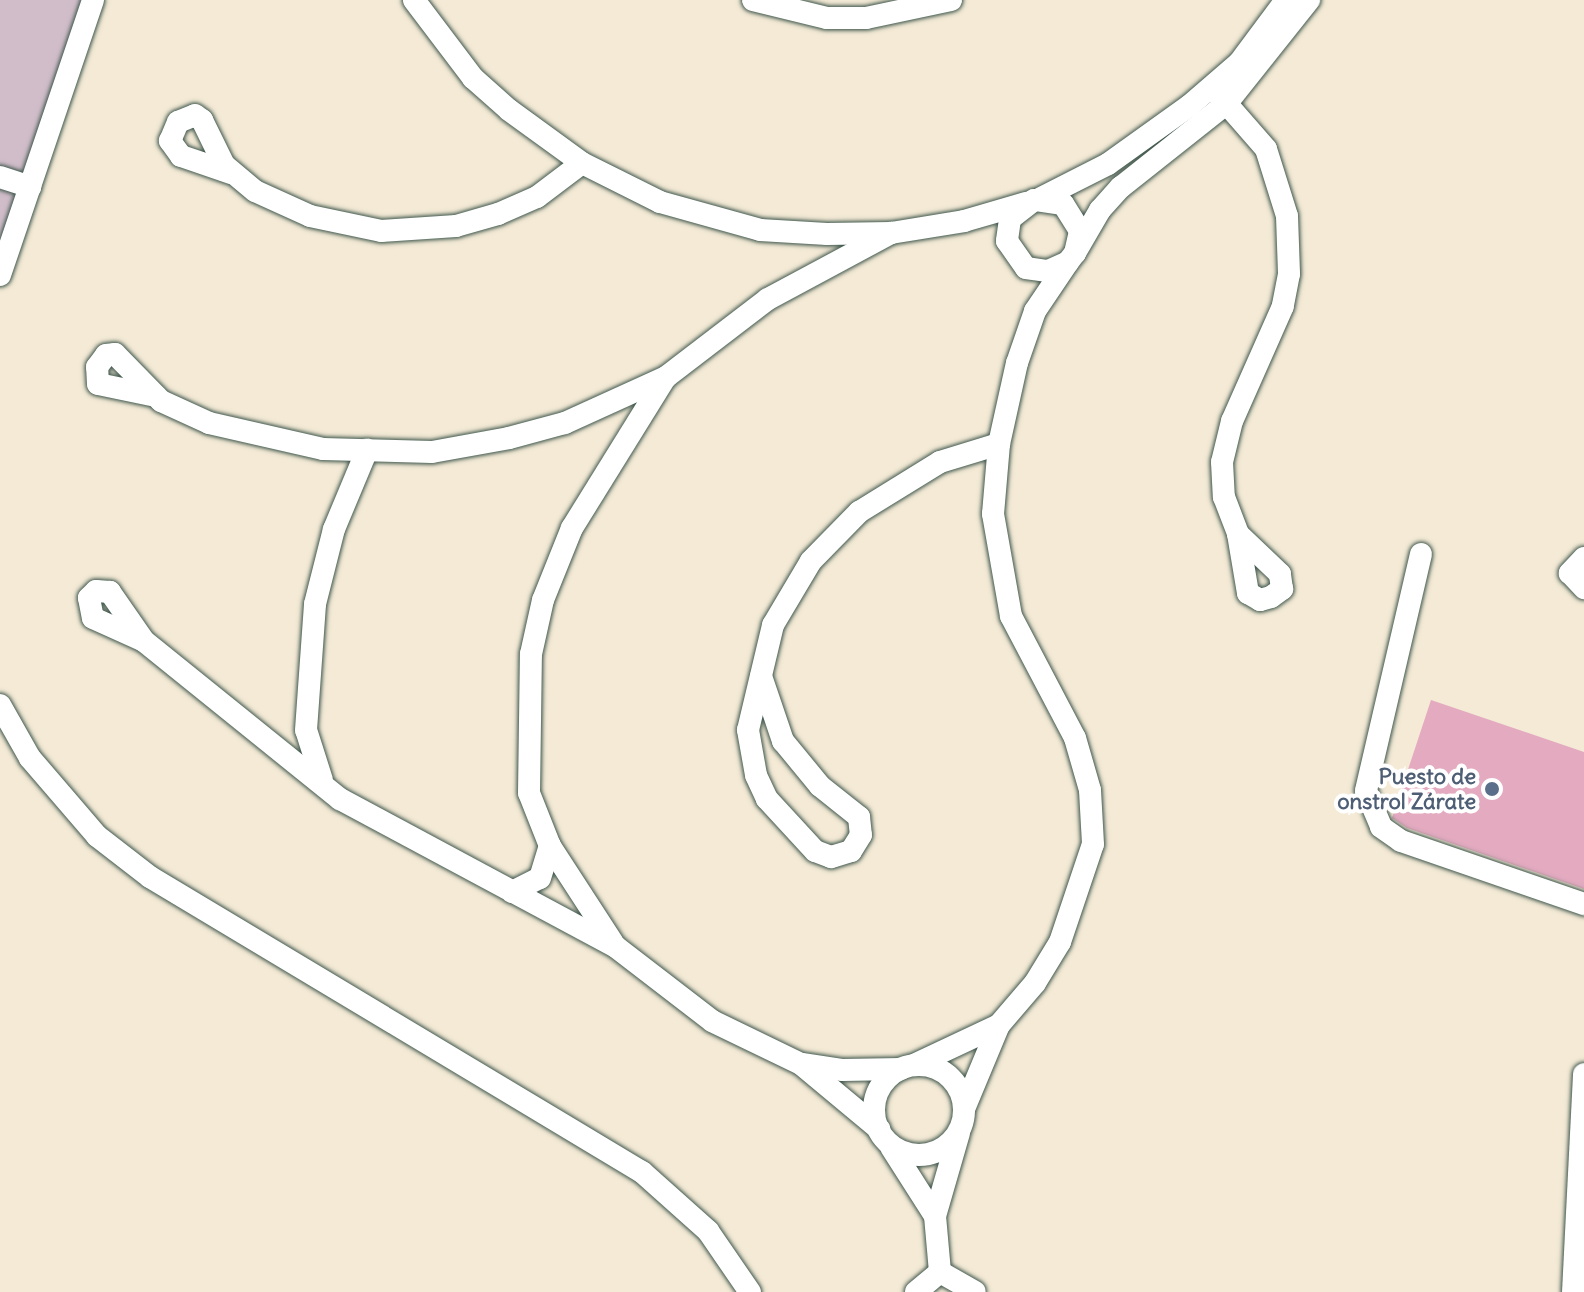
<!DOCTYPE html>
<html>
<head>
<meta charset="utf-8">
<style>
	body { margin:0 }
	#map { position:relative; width:1584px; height:1292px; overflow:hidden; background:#f4ead6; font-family:Delius,sans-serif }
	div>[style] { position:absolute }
	.industrial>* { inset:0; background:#d1bdca }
	.building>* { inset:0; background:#e3aac0 }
	.roads { filter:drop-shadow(0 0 2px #3f574c) drop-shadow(0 0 2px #3f574c) }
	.minor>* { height:22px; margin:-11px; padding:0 11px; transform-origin:11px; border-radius:11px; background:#fff }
	.minor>.ring { margin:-11px; padding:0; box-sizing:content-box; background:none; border:22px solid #fff; border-radius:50% }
	.dots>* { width:22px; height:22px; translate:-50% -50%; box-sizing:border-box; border:4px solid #fff; border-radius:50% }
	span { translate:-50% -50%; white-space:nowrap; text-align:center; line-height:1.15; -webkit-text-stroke:8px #fff; paint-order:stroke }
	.service-label { font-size:22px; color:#4e5e75; font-weight:700 }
	.right { translate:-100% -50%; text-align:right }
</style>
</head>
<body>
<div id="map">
	<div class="industrial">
		<div style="clip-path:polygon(0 0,85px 0,0 268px)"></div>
	</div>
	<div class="building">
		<div style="clip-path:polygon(1431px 700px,1584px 752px,1584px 889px,1407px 828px,1392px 818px)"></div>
	</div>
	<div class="roads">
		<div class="minor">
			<div style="left:414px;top:0;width:98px;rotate:52.9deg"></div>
			<div style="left:473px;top:78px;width:48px;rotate:41.6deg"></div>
			<div style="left:509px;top:110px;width:90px;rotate:36deg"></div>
			<div style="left:582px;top:163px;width:87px;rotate:26.6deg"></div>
			<div style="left:660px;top:202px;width:104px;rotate:15.6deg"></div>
			<div style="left:760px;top:230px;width:67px;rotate:3.4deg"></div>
			<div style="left:827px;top:234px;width:64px;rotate:-0.9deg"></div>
			<div style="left:891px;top:233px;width:74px;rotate:-9.3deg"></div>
			<div style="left:964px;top:221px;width:65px;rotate:-16.2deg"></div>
			<div style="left:753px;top:0;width:76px;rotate:13.7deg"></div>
			<div style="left:827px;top:18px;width:39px"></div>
			<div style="left:866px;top:18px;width:87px;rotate:-12deg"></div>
			<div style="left:1212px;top:87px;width:82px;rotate:48.9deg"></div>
			<div style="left:1266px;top:149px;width:70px;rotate:72.6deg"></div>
			<div style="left:1287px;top:216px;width:58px;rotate:88deg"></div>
			<div style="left:1289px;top:274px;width:33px;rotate:101deg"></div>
			<div style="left:1283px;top:306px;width:126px;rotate:113.9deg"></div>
			<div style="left:1232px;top:421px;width:42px;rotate:103.7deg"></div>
			<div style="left:1222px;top:462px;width:35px;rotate:87deg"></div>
			<div style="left:1224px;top:497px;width:40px;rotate:69deg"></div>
			<div style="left:1238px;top:534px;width:60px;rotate:80.4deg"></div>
			<div style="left:1248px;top:593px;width:14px;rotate:30deg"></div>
			<div style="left:1260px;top:600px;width:11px;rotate:-15deg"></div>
			<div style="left:1271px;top:597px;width:14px;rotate:-36deg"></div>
			<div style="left:1282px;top:589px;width:15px;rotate:-98deg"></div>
			<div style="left:1280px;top:574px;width:58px;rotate:-136.4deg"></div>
			<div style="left:231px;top:173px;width:53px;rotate:-161.2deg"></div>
			<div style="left:181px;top:156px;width:19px;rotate:-126deg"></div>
			<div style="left:170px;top:141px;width:21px;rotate:-67deg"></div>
			<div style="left:178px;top:122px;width:18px;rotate:-22deg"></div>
			<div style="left:195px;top:115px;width:9px;rotate:36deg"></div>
			<div style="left:202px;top:120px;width:50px;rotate:63.9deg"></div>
			<div style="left:224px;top:165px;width:40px;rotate:40deg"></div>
			<div style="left:255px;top:191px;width:60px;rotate:24.4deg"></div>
			<div style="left:310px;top:216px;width:73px;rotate:11.9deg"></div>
			<div style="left:381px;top:231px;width:75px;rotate:-3.8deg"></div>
			<div style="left:456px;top:226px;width:44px;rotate:-15.9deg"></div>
			<div style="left:498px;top:214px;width:43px;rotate:-23.6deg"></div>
			<div style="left:537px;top:197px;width:56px;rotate:-37.1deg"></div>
			<div style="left:0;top:177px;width:32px;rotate:18deg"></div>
			<div style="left:1041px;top:198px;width:75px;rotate:-26.9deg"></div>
			<div style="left:1108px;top:164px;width:100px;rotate:-35.6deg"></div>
			<div style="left:1189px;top:106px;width:66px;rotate:-40.7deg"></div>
			<div style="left:1239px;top:63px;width:79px;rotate:-53.3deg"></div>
			<div style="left:1075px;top:253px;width:23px;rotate:-77deg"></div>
			<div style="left:1080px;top:231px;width:32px;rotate:-122deg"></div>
			<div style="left:1063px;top:204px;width:29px;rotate:-172deg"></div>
			<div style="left:1034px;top:200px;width:31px;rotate:142deg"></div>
			<div style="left:1010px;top:219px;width:22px;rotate:98deg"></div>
			<div style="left:1007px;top:241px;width:33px;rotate:55deg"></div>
			<div style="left:1026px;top:268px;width:22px;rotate:8deg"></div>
			<div style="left:1048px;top:271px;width:22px;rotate:-24deg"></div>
			<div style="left:1068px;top:262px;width:11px;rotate:-52deg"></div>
			<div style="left:1075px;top:253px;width:50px;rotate:-59.8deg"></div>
			<div style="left:1100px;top:210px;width:31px;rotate:-48deg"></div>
			<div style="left:1121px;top:187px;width:135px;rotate:-38.4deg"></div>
			<div style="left:1227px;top:103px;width:132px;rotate:-51.5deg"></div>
			<div style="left:0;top:275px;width:290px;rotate:-71.3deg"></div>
			<div style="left:156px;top:396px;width:59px;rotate:-168.3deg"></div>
			<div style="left:98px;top:384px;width:17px;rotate:-93deg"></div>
			<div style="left:97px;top:367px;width:15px;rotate:-53deg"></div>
			<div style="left:106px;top:355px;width:9px;rotate:-6deg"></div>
			<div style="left:115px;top:354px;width:66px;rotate:45.6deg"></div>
			<div style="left:161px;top:401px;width:53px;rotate:24.6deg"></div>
			<div style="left:209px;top:423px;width:117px;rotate:12.8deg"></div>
			<div style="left:323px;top:449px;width:109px;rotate:1.6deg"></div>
			<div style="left:432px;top:452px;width:78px;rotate:-10.3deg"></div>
			<div style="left:509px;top:438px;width:58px;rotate:-15deg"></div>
			<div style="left:565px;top:423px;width:111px;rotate:-24.5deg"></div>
			<div style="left:666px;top:377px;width:128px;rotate:-37.4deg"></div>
			<div style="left:768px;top:299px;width:140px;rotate:-28.2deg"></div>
			<div style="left:1421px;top:554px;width:243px;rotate:103.1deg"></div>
			<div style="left:1366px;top:791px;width:39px;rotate:67deg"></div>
			<div style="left:1381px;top:827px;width:24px;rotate:35deg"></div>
			<div style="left:1401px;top:841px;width:194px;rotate:19deg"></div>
			<div style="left:1584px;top:558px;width:21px;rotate:133deg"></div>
			<div style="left:1570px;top:573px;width:21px;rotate:47deg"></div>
			<div style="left:144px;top:641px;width:60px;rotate:-124.8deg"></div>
			<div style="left:110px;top:592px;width:14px;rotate:-176deg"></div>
			<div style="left:96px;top:591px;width:10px;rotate:135deg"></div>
			<div style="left:89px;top:598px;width:20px;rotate:79deg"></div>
			<div style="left:93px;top:618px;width:56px;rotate:24.3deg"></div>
			<div style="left:144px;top:641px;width:252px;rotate:38.9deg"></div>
			<div style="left:340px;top:799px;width:313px;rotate:28.2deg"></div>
			<div style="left:616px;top:947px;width:121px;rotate:37.6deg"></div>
			<div style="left:712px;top:1021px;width:99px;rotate:25.8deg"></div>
			<div style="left:801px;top:1064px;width:102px;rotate:39.8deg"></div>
			<div style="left:761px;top:676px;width:69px;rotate:71.3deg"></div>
			<div style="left:783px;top:741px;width:58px;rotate:50.6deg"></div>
			<div style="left:820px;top:786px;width:50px;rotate:38.5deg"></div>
			<div style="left:859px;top:817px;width:18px;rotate:84deg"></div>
			<div style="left:861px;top:835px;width:19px;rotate:122deg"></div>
			<div style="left:851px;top:851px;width:21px;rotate:163deg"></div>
			<div style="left:831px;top:857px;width:17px;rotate:-159deg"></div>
			<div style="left:815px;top:851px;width:71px;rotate:-132.7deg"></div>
			<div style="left:767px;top:799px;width:26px;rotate:-115deg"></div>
			<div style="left:756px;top:775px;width:46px;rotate:-100.1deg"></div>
			<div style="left:748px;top:730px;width:108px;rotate:-76.6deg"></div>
			<div style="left:773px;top:625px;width:74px;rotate:-59.3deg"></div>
			<div style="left:811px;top:561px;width:69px;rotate:-45.6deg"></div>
			<div style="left:859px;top:512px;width:95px;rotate:-31.7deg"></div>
			<div style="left:940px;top:462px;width:62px;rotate:-17deg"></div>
			<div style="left:0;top:705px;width:61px;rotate:60.5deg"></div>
			<div style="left:30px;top:758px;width:103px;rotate:49.3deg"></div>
			<div style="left:97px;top:836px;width:67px;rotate:37.7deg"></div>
			<div style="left:150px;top:877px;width:574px;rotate:30.95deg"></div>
			<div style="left:642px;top:1172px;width:89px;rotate:41.8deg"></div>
			<div style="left:708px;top:1231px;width:74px;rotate:55.5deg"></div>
			<div style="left:322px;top:780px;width:52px;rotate:-107.7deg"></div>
			<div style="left:306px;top:730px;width:126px;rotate:-85.9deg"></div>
			<div style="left:315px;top:604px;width:77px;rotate:-75.8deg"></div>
			<div style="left:334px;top:529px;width:86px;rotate:-67.3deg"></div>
			<div style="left:512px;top:892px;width:31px;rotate:-27deg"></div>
			<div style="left:540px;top:878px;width:34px;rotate:-73deg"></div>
			<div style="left:613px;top:943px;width:116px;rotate:-123deg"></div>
			<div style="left:550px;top:846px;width:57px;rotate:-111.6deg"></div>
			<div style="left:529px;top:793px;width:139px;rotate:-89.2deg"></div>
			<div style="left:531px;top:654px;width:55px;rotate:-77.5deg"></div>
			<div style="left:543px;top:600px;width:78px;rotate:-68.1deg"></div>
			<div style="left:572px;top:528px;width:173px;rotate:-58.2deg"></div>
			<div style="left:802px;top:1064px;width:40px;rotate:8.5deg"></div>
			<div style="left:842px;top:1070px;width:59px;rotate:-1deg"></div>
			<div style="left:914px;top:1065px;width:94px;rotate:-25.2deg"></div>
			<div class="ring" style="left:874px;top:1065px;width:68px;height:68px"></div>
			<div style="left:964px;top:1109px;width:91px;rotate:-67.4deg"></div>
			<div style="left:999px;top:1025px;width:55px;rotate:-49.4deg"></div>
			<div style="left:1035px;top:983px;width:48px;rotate:-58.6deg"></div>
			<div style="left:1060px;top:942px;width:103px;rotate:-71.4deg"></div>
			<div style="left:1093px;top:844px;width:54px;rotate:-93.2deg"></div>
			<div style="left:1090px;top:790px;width:54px;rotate:-106.1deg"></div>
			<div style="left:1075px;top:738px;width:138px;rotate:-117.7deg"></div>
			<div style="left:1011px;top:616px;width:104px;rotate:-100deg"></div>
			<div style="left:993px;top:514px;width:70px;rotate:-85.1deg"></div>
			<div style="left:999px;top:444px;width:83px;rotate:-77.5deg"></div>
			<div style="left:1017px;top:363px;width:55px;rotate:-70.9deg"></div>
			<div style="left:1035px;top:311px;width:59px;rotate:-56deg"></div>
			<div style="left:959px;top:1133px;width:86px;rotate:106.1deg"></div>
			<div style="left:935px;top:1216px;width:56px;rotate:84.9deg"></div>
			<div style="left:940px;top:1272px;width:40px;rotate:29.7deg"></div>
			<div style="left:891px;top:1147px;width:82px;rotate:57.5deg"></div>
			<div style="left:916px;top:1292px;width:31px;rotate:-40deg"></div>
			<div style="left:1573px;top:1292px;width:218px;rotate:-87.1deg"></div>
		</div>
	</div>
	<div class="dots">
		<div style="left:1492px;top:789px;background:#5c6f8a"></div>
	</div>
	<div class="service-label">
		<span class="right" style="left:1476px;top:789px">Puesto de<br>onstrol Zárate</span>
	</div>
</div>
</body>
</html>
